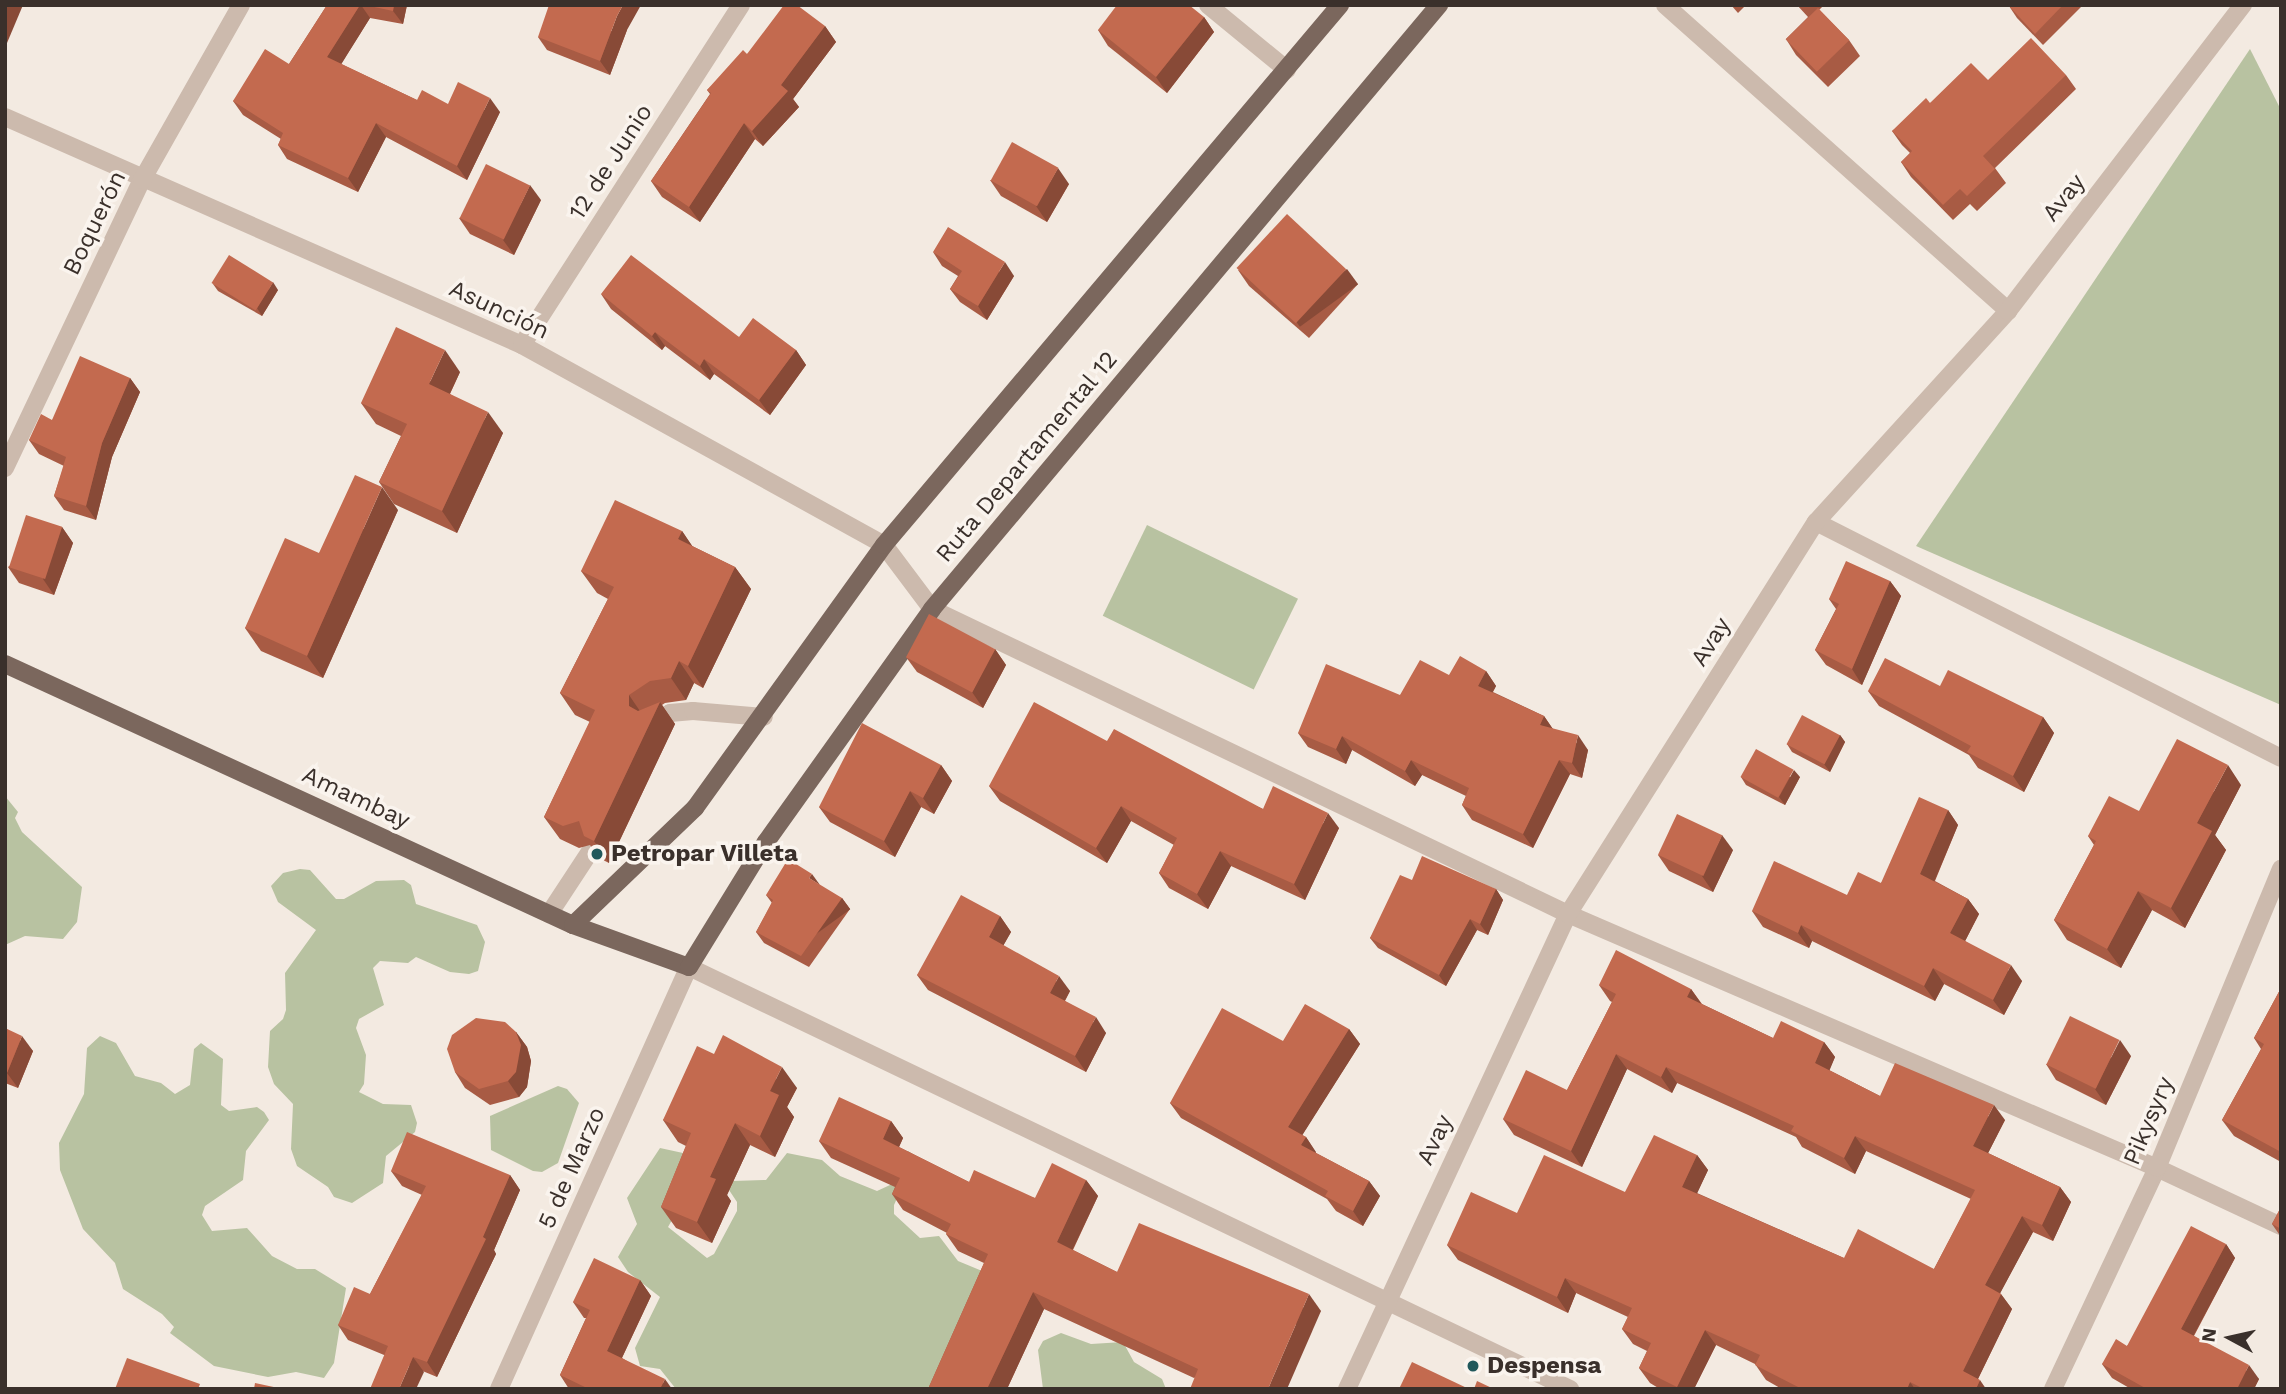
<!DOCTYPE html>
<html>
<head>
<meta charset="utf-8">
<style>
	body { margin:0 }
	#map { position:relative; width:2286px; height:1394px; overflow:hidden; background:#f3eae1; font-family:"Work Sans",sans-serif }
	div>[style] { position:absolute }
	.green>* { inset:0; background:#b8c2a1; transform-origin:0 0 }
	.minor>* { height:18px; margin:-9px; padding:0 9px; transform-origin:9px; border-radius:9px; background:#ccbaad }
	.major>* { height:18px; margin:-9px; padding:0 9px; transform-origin:9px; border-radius:9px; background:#7b675d }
	.wall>* { inset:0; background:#a85b44 }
	.shaded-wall>* { inset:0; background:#884a37; transform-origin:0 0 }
	.building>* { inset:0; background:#c36a4f; transform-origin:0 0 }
	.dots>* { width:19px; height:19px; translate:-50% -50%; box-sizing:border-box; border:4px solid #faf4ee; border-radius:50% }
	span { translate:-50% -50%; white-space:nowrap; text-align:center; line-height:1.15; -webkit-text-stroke:7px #faf4ee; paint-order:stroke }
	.street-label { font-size:24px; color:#3a302b }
	.poi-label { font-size:24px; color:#3a302b; font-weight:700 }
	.left { translate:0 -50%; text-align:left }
	.frame { position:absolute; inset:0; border:7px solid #3a302b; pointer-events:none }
	.north { position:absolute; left:2195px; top:1303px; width:70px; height:70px; -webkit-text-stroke:5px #faf4ee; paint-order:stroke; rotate:278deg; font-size:19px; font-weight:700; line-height:28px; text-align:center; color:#3a302b }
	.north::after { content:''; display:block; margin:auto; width:24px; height:32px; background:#3a302b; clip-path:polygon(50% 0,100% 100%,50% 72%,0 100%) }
</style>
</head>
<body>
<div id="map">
	<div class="green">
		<div style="clip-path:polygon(2250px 49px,2281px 110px,2281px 705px,1916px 546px)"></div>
		<div style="left:1147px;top:525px;width:168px;height:101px;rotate:26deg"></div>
		<div style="clip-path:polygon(5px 796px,18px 812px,15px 818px,22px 832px,82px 887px,77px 922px,63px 939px,25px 936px,5px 945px)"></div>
		<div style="clip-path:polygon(300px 869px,310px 870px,336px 899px,344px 899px,376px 881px,404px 880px,411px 885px,416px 904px,477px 925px,485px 942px,478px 971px,469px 974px,450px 972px,416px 957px,408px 963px,380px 961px,373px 968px,384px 1005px,359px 1019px,356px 1028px,366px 1055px,364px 1084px,359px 1092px,383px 1104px,411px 1105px,417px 1123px,415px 1132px,386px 1156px,383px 1183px,352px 1203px,334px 1197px,328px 1187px,297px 1166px,291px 1149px,293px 1104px,274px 1084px,268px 1067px,270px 1031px,283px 1019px,286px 1010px,285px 973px,316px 930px,278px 902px,271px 886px,283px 873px)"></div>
		<div style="clip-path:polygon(100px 1036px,116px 1043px,135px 1076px,161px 1083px,175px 1094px,190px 1085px,194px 1049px,201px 1043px,223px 1059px,221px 1105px,229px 1111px,257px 1107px,264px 1112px,269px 1120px,246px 1151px,243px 1180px,205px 1206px,202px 1215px,212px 1231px,247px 1228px,272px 1256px,297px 1269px,315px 1269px,346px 1288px,334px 1363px,324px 1378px,296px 1372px,268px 1377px,214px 1366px,170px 1333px,174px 1327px,162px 1314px,123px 1289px,115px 1263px,83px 1229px,60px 1170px,59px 1143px,84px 1094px,87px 1048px)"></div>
		<div style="clip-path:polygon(558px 1086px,567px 1089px,579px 1103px,558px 1163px,542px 1172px,533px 1171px,491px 1150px,490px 1116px)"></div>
		<div style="clip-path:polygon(660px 1148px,683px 1153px,684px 1199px,668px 1227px,707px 1258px,714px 1254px,737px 1211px,737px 1202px,729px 1190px,733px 1181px,766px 1180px,787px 1153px,822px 1160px,840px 1176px,877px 1191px,890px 1185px,908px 1151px,916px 1156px,894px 1205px,894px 1214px,920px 1238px,939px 1236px,958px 1261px,987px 1273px,934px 1389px,676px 1389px,660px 1369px,640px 1366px,635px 1348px,660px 1297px,628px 1272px,618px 1257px,637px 1224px,627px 1198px)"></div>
		<div style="clip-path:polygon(1061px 1333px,1091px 1344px,1123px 1342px,1134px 1362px,1162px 1379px,1166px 1389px,1043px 1389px,1038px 1350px,1043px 1341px)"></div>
	</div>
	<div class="minor">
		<div style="left:1208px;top:5px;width:102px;rotate:39.4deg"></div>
		<div style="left:1665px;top:5px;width:460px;rotate:41.7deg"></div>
		<div style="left:5px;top:117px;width:565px;rotate:23.8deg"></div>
		<div style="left:522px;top:345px;width:414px;rotate:28.9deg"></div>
		<div style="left:884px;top:545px;width:80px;rotate:53.1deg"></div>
		<div style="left:932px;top:609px;width:705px;rotate:25.62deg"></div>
		<div style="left:1568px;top:914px;width:641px;rotate:23.33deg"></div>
		<div style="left:2157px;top:1168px;width:137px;rotate:25.1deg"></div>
		<div style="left:522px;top:345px;width:404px;rotate:-57.2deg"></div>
		<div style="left:5px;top:468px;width:319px;rotate:-64.6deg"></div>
		<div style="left:142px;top:180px;width:201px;rotate:-60.5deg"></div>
		<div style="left:1816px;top:522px;width:521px;rotate:26.91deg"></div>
		<div style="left:654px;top:722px;width:18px;rotate:-29deg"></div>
		<div style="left:670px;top:713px;width:23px;rotate:-5deg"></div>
		<div style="left:693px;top:711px;width:71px;rotate:4.8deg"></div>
		<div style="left:549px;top:914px;width:73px;rotate:-56.7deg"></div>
		<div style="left:499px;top:1389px;width:463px;rotate:-65.8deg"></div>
		<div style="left:689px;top:967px;width:977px;rotate:25.59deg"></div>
		<div style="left:1347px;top:1389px;width:524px;rotate:-65.05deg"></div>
		<div style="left:1568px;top:914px;width:464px;rotate:-57.7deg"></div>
		<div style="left:1816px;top:522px;width:285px;rotate:-47.7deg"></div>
		<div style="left:2008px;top:311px;width:386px;rotate:-52.5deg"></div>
		<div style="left:2053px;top:1389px;width:244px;rotate:-64.8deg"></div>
		<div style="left:2157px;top:1168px;width:324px;rotate:-67.5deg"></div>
	</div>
	<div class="major">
		<div style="left:5px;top:664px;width:625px;rotate:24.68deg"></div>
		<div style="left:573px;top:925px;width:123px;rotate:19.9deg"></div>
		<div style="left:689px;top:967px;width:147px;rotate:-58.4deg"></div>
		<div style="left:766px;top:842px;width:286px;rotate:-54.5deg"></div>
		<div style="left:932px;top:609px;width:789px;rotate:-49.99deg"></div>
		<div style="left:573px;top:925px;width:169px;rotate:-43.8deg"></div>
		<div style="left:695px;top:808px;width:324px;rotate:-54.3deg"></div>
		<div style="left:884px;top:545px;width:707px;rotate:-49.82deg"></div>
	</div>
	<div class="wall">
		<div style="clip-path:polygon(327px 5px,407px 5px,403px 24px,370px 18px,341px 64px,417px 100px,500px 112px,467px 180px,386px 137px,358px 192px,287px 159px,278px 145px,281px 139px,243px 115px,233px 101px,289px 64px)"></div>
		<div style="clip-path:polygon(1731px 5px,1746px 5px,1738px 13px)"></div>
		<div style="clip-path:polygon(1797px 5px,1824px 5px,1819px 10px,1849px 40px,1860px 56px,1828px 87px,1796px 55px,1786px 39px,1808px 17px)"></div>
		<div style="clip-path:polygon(2010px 5px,2083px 5px,2043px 45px,2017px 18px,2009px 6px)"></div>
		<div style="clip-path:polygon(1204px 17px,1214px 32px,1167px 93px,1108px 46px,1098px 30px)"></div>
		<div style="clip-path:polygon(825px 26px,836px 42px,793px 99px,799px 107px,763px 146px,755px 139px,700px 222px,662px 197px,651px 181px,710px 94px,707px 90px,747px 54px)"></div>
		<div style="clip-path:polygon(627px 30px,610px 75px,547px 50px,538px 37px)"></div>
		<div style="clip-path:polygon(2066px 75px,2076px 89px,1995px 168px,2006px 183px,1977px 211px,1970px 204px,1953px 220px,1911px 177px,1901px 162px,1910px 153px,1902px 145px,1892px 131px,1930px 103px,1988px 80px)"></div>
		<div style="clip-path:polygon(990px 180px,1069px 184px,1047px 222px,1001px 196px)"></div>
		<div style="clip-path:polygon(541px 200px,514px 255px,470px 234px,459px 218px)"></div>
		<div style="clip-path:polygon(933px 252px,1014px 276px,987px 320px,960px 302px,950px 289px,958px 276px,942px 266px)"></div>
		<div style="clip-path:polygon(1238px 270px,1358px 284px,1309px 338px,1249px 286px)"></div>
		<div style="clip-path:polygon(213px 284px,278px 290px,262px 316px,218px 291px)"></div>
		<div style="clip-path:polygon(601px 294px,739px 337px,796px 350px,806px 365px,770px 415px,714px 374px,710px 380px,665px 346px,662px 350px,611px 309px)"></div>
		<div style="clip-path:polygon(460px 372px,450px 394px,503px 433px,457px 533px,394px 504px,379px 482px,401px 436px,376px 424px,361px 403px)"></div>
		<div style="clip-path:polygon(130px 378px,140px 392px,112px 457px,96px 520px,64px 510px,54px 496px,64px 466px,39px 454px,29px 440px,52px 420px)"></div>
		<div style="clip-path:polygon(398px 510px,323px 678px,261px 651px,245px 628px,319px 553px)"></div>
		<div style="clip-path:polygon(62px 527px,73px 543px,54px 595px,19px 583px,8px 567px)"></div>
		<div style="clip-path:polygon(682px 531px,692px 546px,735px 567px,751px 589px,703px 688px,694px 683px,686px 700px,665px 703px,662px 705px,675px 724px,609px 863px,599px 858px,590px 845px,579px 848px,560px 839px,544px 817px,590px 722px,575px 715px,560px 693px,608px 599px,597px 593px,581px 571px)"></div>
		<div style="clip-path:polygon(1890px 581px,1901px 596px,1862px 685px,1826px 665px,1815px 650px,1836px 609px,1829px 599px)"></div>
		<div style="clip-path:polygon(995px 649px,1006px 665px,983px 708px,917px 672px,906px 657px)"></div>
		<div style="clip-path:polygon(1486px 671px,1496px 686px,1493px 692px,1544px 716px,1553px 729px,1588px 750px,1582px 778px,1570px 774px,1533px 848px,1472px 820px,1462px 805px,1466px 796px,1422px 775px,1415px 786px,1352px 750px,1346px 764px,1308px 747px,1298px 733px,1400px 695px,1449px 675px)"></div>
		<div style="clip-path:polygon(1940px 686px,2043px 717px,2054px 733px,2024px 792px,1978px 768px,1969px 755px,1879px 706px,1868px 691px)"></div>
		<div style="clip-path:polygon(1840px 735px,1845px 742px,1830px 772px,1792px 752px,1787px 744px)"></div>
		<div style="clip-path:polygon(1107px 741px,1263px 809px,1339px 828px,1305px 900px,1231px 866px,1208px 909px,1169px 888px,1159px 873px,1174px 845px,1131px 821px,1107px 863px,1000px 801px,989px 786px)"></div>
		<div style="clip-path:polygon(941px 765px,952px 781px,934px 814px,921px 807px,895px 857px,830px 822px,819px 807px)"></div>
		<div style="clip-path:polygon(1741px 777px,1800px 777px,1785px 805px,1746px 785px)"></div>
		<div style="clip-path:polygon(2241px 785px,2215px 835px,2226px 850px,2185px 928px,2152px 910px,2121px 968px,2067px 940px,2054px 920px,2094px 845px,2088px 836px,2139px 811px)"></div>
		<div style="clip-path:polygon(1948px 810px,1958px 825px,1935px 881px,1968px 899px,1979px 914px,1965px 941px,2022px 981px,2004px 1015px,1944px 984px,1935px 1001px,1812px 941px,1809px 948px,1763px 927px,1752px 911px,1847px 895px,1881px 883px)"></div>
		<div style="clip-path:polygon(1733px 850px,1713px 892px,1669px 871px,1658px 855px)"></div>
		<div style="clip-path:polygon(1412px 880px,1496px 889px,1503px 900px,1488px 935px,1477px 930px,1446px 986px,1378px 948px,1370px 938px)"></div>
		<div style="clip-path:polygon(766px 895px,842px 898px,850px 909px,809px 967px,764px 943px,756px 932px,772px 903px)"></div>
		<div style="clip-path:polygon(1000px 916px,1011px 932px,1003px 946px,1070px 991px,1065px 1001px,1106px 1033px,1086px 1072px,928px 990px,917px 975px)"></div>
		<div style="clip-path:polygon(1599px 985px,1691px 989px,1702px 1004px,1773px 1038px,1824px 1042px,1835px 1057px,1829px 1070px,1880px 1096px,2005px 1120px,1988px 1153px,2060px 1187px,2071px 1202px,2053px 1241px,2033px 1232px,2000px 1293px,2012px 1309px,1978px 1379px,1986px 1389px,1782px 1389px,1766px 1380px,1755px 1364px,1716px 1345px,1694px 1389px,1660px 1389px,1650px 1383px,1639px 1368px,1647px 1351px,1633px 1344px,1622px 1329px,1628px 1317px,1576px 1293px,1568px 1313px,1458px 1260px,1447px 1245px,1517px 1213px,1625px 1192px,1697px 1155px,1708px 1170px,1697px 1193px,1844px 1258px,1934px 1269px,1971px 1199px,1866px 1151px,1855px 1174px,1802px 1147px,1796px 1137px,1746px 1114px,1677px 1083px,1672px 1093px,1627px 1069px,1582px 1167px,1514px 1135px,1503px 1119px,1567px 1090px,1612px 1002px,1610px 1001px)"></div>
		<div style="clip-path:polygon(2281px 988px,2281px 1162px,2234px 1136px,2222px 1120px,2261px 1049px,2254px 1038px)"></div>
		<div style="clip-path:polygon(5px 1028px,33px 1051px,18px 1088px,5px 1083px)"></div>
		<div style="clip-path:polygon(1349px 1029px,1360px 1044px,1302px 1135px,1306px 1137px,1316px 1153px,1369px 1181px,1380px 1196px,1363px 1226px,1336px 1211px,1327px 1199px,1181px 1118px,1170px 1103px,1283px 1041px)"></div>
		<div style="clip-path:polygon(516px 1032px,527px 1047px,531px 1061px,527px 1087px,519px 1097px,490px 1105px,465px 1088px,455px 1072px)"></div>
		<div style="clip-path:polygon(714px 1054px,797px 1088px,787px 1107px,794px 1117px,775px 1157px,750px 1145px,727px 1195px,731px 1201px,712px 1243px,676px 1228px,661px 1207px,686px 1146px,678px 1142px,663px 1120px)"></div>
		<div style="clip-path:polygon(2131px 1056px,2106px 1105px,2056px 1080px,2046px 1064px)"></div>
		<div style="clip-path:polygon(891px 1121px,903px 1138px,899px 1147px,969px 1182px,1035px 1198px,1086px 1180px,1098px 1196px,1073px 1250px,1117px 1272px,1321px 1311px,1194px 1378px,1044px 1309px,1007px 1389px,928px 1389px,984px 1263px,958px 1251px,946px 1234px,947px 1233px,903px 1210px,892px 1194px,895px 1187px,831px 1158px,819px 1141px)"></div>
		<div style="clip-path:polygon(391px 1171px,510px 1175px,520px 1190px,494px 1250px,496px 1254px,437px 1377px,348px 1340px,338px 1325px,370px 1294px,422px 1195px,402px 1186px)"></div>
		<div style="clip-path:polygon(2281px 1207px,2281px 1237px,2272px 1224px)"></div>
		<div style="clip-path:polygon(2226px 1244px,2235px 1258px,2194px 1336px,2259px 1379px,2254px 1389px,2131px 1389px,2112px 1378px,2102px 1364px,2127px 1346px)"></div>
		<div style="clip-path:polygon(640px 1280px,651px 1296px,622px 1358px,672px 1389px,569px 1389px,560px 1375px,586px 1318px,584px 1318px,573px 1302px)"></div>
	</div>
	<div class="shaded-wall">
		<div style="clip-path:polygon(6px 5px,23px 5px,7px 43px,5px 40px)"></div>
		<div style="clip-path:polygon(360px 5px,361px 5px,370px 18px,337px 71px,327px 57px)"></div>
		<div style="clip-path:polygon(394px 5px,407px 5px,403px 24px,393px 11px)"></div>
		<div style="clip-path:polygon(623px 5px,641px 5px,627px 30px,610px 75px,600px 61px,617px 16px)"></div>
		<div style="clip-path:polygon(1204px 17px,1214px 32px,1167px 93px,1156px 77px)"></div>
		<div style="clip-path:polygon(825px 26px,836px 42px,793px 99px,799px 107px,763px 146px,752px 131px,781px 85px)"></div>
		<div style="clip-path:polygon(490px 98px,500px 112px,467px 180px,457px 166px)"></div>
		<div style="clip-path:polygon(376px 123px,386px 137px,358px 192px,348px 178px)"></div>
		<div style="clip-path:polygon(744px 123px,755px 139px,700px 222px,689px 207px)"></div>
		<div style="clip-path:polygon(1058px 168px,1069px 184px,1047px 222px,1036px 206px)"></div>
		<div style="clip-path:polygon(530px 185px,541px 200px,514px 255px,503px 240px)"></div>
		<div style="clip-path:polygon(1005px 262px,1014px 276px,987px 320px,978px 306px)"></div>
		<div style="left:1347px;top:269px;width:19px;height:72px;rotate:54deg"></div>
		<div style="clip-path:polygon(273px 282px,278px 290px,262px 316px,257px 308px)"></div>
		<div style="clip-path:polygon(655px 332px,665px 346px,662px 350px,652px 336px)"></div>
		<div style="clip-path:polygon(445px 350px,460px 372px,444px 406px,429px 384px)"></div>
		<div style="clip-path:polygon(796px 350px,806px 365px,770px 415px,759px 400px)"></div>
		<div style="clip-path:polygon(704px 359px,714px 374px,710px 380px,700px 366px)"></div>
		<div style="clip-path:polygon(130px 378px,140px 392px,112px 457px,96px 520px,86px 506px,102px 443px)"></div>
		<div style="clip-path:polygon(488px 412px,503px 433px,457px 533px,442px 511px)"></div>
		<div style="clip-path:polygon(382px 487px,398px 510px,323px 678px,307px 656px)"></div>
		<div style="clip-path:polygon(62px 527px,73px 543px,54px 595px,43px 579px)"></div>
		<div style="clip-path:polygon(682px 531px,697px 553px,678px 539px)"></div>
		<div style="clip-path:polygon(735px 567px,751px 589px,703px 688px,688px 666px)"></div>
		<div style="clip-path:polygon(1890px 581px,1901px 596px,1862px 685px,1852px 669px)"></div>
		<div style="clip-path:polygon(995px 649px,1006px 665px,983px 708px,972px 692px)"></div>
		<div style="clip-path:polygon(679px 661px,694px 683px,686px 700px,671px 678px)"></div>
		<div style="clip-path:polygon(1486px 671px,1496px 686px,1488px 700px,1478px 686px)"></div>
		<div style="clip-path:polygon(629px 695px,644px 717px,629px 706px)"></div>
		<div style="clip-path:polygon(660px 702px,675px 724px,609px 863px,594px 841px)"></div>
		<div style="clip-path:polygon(1544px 716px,1554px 731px,1540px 725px)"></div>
		<div style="clip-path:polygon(2043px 717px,2054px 733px,2024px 792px,2013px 776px)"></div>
		<div style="clip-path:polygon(1578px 735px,1588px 750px,1582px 778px,1572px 763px)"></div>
		<div style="clip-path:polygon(1840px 735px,1845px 742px,1830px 772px,1824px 764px)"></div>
		<div style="clip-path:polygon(1342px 736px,1352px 750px,1346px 764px,1336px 749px)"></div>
		<div style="clip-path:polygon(1411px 760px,1422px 775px,1415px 786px,1405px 771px)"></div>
		<div style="clip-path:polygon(1559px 760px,1570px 774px,1533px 848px,1523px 834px)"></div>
		<div style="clip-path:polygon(941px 765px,952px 781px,934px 814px,923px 798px)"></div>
		<div style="clip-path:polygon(2228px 765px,2241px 785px,2215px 835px,2226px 850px,2185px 928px,2171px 908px,2197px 823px)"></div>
		<div style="clip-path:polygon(1794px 770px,1800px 777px,1785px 805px,1779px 797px)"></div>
		<div style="clip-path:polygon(910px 791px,921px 807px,895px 857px,884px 841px)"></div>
		<div style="clip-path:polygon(1121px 806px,1131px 821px,1107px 863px,1096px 848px)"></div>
		<div style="clip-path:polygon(1948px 810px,1958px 825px,1931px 889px,1920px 874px)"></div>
		<div style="clip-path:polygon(1328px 813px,1339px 828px,1305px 900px,1294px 884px)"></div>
		<div style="clip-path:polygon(1722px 835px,1733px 850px,1713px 892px,1702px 876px)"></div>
		<div style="clip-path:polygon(1220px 851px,1231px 866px,1208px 909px,1197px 894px)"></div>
		<div style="clip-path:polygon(812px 874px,820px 885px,809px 878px)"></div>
		<div style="clip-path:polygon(1496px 889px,1503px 900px,1488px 935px,1480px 924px)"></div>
		<div style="clip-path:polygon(2138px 891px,2152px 910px,2121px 968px,2107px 949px)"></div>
		<div style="left:842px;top:898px;width:14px;height:71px;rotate:54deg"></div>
		<div style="clip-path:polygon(1968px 899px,1979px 914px,1961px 949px,1950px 933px)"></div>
		<div style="clip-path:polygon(1000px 916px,1011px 932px,999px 953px,989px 937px)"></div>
		<div style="clip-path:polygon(1470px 919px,1477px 930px,1446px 986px,1439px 975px)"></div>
		<div style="clip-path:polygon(1801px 925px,1812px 941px,1809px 948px,1798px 933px)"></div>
		<div style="clip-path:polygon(2011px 965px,2022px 981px,2004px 1015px,1993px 1000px)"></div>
		<div style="clip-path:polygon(1933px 968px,1944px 984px,1935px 1001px,1924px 986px)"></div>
		<div style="clip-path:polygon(1059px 976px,1070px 991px,1060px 1009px,1050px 993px)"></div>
		<div style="clip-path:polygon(1691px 989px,1702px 1005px,1687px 997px)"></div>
		<div style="clip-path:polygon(1096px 1017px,1106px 1033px,1086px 1072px,1075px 1056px)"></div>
		<div style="clip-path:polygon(1349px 1029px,1360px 1044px,1298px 1142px,1288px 1127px)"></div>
		<div style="clip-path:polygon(516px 1032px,527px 1047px,531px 1061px,527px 1087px,519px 1097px,508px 1081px)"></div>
		<div style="clip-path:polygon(22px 1036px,33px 1051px,18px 1088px,7px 1073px)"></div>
		<div style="clip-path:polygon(2120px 1040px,2131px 1056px,2106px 1105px,2095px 1089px)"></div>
		<div style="clip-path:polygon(1824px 1042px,1835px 1057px,1826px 1079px,1815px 1063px)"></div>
		<div style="clip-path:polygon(1616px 1054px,1627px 1069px,1582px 1167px,1571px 1151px)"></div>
		<div style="clip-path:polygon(782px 1067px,797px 1088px,787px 1107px,794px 1117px,775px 1157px,760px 1136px,770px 1091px)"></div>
		<div style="clip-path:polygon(1666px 1067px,1677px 1083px,1672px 1093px,1661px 1077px)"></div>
		<div style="clip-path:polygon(1994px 1105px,2005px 1120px,1984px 1161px,1973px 1146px)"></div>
		<div style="clip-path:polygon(891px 1121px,903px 1138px,895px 1156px,883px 1139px)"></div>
		<div style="clip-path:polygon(735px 1123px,750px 1145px,727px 1195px,731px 1201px,712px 1243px,697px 1222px,710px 1177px)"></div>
		<div style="clip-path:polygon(1855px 1136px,1866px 1151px,1855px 1174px,1844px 1158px)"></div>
		<div style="clip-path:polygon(1306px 1137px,1316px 1152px,1312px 1160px,1301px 1145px)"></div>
		<div style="clip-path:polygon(1697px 1155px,1708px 1170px,1693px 1202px,1682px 1187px)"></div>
		<div style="clip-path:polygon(510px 1175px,520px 1190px,494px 1250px,496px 1254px,437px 1377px,427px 1362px)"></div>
		<div style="clip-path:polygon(1086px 1180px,1098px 1196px,1068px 1259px,1057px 1242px)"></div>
		<div style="clip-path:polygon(1369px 1181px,1380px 1196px,1363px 1226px,1353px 1211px)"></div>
		<div style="clip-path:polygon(2060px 1187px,2071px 1202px,2053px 1241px,2042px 1225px)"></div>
		<div style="clip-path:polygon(2022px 1216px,2033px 1232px,1996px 1301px,1985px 1285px)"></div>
		<div style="clip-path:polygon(2226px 1244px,2235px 1258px,2190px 1342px,2181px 1329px)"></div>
		<div style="clip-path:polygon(1565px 1278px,1576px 1293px,1568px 1313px,1557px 1297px)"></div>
		<div style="clip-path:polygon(640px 1280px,651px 1296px,618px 1366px,607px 1351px)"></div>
		<div style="clip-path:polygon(1033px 1292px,1044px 1309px,1007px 1389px,987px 1389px)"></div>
		<div style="clip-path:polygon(1309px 1294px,1321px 1311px,1287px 1389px,1268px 1389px)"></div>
		<div style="clip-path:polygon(2001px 1294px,2012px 1309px,1974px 1387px,1963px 1371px)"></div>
		<div style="clip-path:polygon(1705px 1330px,1716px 1345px,1694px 1389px,1678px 1389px,1677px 1387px)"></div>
		<div style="clip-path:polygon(413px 1357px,424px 1372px,416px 1389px,399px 1389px)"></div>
		<div style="clip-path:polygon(2249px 1365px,2259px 1379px,2254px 1389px,2237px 1389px)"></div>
		<div style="clip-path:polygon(665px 1379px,672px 1389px,660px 1389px)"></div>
		<div style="clip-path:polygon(1980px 1380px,1986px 1389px,1976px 1389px)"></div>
		<div style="clip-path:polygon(1910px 1382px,1915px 1389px,1907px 1389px)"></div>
	</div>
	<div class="building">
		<div style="clip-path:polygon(327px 5px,360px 5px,327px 57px,417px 100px,422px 90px,448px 104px,458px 82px,490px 98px,457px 166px,376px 123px,348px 178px,278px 145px,283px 133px,233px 101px,265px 49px,289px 64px)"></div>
		<div style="clip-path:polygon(365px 5px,394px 5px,393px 11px)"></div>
		<div style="clip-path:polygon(549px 5px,623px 5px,617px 16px,600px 61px,538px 37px)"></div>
		<div style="clip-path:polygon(784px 5px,797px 5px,825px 26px,781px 85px,788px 91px,752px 131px,744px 123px,689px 207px,651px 181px,711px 93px,707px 90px,743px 50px,747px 54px)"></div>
		<div style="clip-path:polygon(1117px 5px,1189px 5px,1204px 17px,1156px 77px,1098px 30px)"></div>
		<div style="clip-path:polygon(2010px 5px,2063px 5px,2035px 34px,2009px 6px)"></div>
		<div style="left:1818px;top:8px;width:45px;height:45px;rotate:46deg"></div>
		<div style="clip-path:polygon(2031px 38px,2066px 75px,1983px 156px,1995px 169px,1967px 196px,1960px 189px,1943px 205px,1901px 162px,1912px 151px,1892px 131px,1926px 98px,1930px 103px,1971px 63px,1988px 80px)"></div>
		<div style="left:1012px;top:142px;width:53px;height:44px;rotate:29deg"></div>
		<div style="left:486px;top:164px;width:49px;height:60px;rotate:26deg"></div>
		<div style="left:1287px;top:214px;width:81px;height:74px;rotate:43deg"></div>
		<div style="clip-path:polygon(948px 227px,1005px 262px,978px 306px,950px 289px,962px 271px,933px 252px)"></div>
		<div style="left:229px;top:255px;width:52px;height:33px;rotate:32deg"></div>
		<div style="clip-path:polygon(631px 255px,739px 337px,753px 318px,796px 350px,759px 400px,704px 359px,700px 366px,655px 332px,652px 336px,601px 294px)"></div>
		<div style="clip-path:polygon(396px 327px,445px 350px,429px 384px,488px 412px,442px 511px,379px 482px,407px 424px,361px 403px)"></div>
		<div style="clip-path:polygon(80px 356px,130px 378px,102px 443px,86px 506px,54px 496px,66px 457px,29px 440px,41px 414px,52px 420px)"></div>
		<div style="clip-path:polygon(355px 475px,382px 487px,307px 656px,245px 628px,285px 538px,319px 553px)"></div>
		<div style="clip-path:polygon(615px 500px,682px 531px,678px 539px,735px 567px,688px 666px,679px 661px,671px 678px,650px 681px,629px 695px,629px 706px,638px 711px,660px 702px,594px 841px,584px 836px,579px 821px,563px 826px,544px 817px,595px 710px,560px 693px,614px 587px,581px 571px)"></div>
		<div style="left:26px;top:515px;width:38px;height:55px;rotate:18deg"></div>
		<div style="clip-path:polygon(1846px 561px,1890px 581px,1852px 669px,1815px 650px,1839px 604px,1829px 599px)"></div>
		<div style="left:929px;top:614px;width:75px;height:49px;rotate:28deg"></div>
		<div style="clip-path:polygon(1460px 656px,1486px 671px,1478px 686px,1544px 716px,1540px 725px,1578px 735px,1572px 763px,1559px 760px,1523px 834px,1462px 805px,1469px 788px,1411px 760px,1405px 771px,1342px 736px,1336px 749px,1298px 733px,1326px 664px,1400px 695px,1420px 660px,1449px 675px)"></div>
		<div style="clip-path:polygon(1885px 658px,1940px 686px,1948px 670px,2043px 717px,2013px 776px,1967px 752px,1971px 746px,1868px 691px)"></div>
		<div style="clip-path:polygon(1034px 702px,1107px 741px,1114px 729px,1263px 809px,1273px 786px,1328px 813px,1294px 884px,1220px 851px,1197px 894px,1159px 873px,1177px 838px,1121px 806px,1096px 848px,989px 786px)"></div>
		<div style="left:1802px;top:715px;width:43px;height:33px;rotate:28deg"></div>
		<div style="clip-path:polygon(862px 723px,941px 765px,923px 798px,910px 791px,884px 841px,819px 807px)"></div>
		<div style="clip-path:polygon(2177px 739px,2228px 765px,2197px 823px,2212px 831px,2171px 908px,2138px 891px,2107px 949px,2054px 920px,2096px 841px,2088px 836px,2109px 796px,2139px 811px)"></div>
		<div style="left:1756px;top:749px;width:43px;height:32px;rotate:29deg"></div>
		<div style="clip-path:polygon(1919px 797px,1948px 810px,1920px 874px,1968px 899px,1950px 933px,2011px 965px,1993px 1000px,1933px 968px,1924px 986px,1801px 925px,1798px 933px,1752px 911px,1774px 861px,1847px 895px,1858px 872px,1881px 883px)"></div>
		<div style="left:1677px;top:814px;width:50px;height:45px;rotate:25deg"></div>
		<div style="clip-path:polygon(1422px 856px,1496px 889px,1480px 924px,1470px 919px,1439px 975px,1370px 938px,1400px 875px,1412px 880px)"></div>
		<div style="clip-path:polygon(788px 859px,812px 874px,809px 878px,842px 898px,801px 956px,756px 932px,773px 900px,766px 895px)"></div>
		<div style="clip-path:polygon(961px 895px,1000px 916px,989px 937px,1059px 976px,1050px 993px,1096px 1017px,1075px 1056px,917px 975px)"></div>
		<div style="clip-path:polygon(1616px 950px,1691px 989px,1687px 997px,1773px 1038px,1781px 1021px,1824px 1042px,1815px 1063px,1880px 1096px,1895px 1063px,1994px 1105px,1973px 1146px,2060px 1187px,2042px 1225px,2022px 1216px,1985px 1285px,2001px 1294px,1963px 1371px,1980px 1380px,1976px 1389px,1924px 1389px,1910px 1382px,1907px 1389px,1802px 1389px,1755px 1365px,1760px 1355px,1705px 1330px,1677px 1387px,1639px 1368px,1651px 1343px,1622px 1329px,1632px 1308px,1565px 1278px,1557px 1297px,1447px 1245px,1471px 1192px,1517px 1213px,1544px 1155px,1625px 1192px,1654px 1135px,1697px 1155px,1682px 1187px,1844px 1258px,1858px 1229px,1934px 1269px,1975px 1190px,1855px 1136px,1844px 1158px,1791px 1131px,1794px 1126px,1666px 1067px,1661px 1077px,1616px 1054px,1571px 1151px,1503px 1119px,1526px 1070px,1567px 1090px,1616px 994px,1599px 985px)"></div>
		<div style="clip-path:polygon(2281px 988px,2281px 1152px,2222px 1120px,2264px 1044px,2254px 1038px)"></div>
		<div style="clip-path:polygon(1305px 1004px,1349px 1029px,1288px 1127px,1306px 1137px,1301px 1145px,1369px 1181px,1353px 1211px,1325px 1196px,1328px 1191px,1170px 1103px,1222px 1008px,1283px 1041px)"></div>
		<div style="left:2070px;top:1016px;width:55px;height:54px;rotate:26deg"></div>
		<div style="clip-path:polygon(476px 1018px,505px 1022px,516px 1032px,521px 1045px,516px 1072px,508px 1081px,479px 1089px,455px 1072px,447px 1049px,452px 1035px)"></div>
		<div style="clip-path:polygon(5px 1028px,22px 1036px,7px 1073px,5px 1072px)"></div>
		<div style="clip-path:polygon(723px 1035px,782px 1067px,770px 1091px,779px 1095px,760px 1136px,735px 1123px,710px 1177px,716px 1179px,697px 1222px,661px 1207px,691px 1133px,663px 1120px,697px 1046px,714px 1054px)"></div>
		<div style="clip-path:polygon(839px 1097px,891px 1121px,883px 1139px,969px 1182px,974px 1170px,1035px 1198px,1052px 1163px,1086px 1180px,1057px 1242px,1117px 1272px,1139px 1223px,1309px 1294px,1268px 1389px,1190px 1389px,1198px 1369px,1033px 1292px,987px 1389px,928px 1389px,988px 1254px,946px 1234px,951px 1224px,892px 1194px,900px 1178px,819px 1141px)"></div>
		<div style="clip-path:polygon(407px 1132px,510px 1175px,483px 1237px,486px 1239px,427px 1362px,413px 1357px,399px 1389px,370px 1389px,388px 1346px,338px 1325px,354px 1287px,370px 1294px,426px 1186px,391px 1171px)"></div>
		<div style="clip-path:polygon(2281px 1207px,2281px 1229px,2272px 1224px)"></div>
		<div style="clip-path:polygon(2191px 1226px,2226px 1244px,2181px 1329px,2249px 1365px,2237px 1389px,2147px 1389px,2102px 1364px,2116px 1339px,2127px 1346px)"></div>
		<div style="clip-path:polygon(594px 1258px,640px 1280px,607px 1351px,665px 1379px,660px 1389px,589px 1389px,560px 1375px,590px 1310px,573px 1302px)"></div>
		<div style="clip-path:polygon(127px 1358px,200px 1384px,198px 1389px,115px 1389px)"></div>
		<div style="clip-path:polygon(1412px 1362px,1469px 1389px,1399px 1389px)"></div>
		<div style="clip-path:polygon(1477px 1381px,1494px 1389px,1474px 1389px)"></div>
		<div style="clip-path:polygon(255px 1383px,283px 1389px,254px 1389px)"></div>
	</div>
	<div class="dots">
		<div style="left:597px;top:854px;background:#21585b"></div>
		<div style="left:1473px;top:1366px;background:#21585b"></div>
	</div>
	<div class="street-label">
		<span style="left:611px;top:162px;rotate:-57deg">12 de Junio</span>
		<span style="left:2064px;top:198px;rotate:-52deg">Avay</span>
		<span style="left:95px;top:223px;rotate:-64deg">Boquerón</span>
		<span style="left:499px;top:310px;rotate:25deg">Asunción</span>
		<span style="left:1027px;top:457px;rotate:-50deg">Ruta Departamental 12</span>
		<span style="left:1711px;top:642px;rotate:-58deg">Avay</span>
		<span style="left:356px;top:798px;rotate:25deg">Amambay</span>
		<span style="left:2149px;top:1121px;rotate:-67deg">Pikysyry</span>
		<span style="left:1435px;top:1140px;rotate:-65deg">Avay</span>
		<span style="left:572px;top:1168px;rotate:-66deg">5 de Marzo</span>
	</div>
	<div class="poi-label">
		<span class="left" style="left:611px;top:854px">Petropar Villeta</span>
		<span class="left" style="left:1487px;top:1366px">Despensa</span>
	</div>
	<div class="frame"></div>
	<div class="north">N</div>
</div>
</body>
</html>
